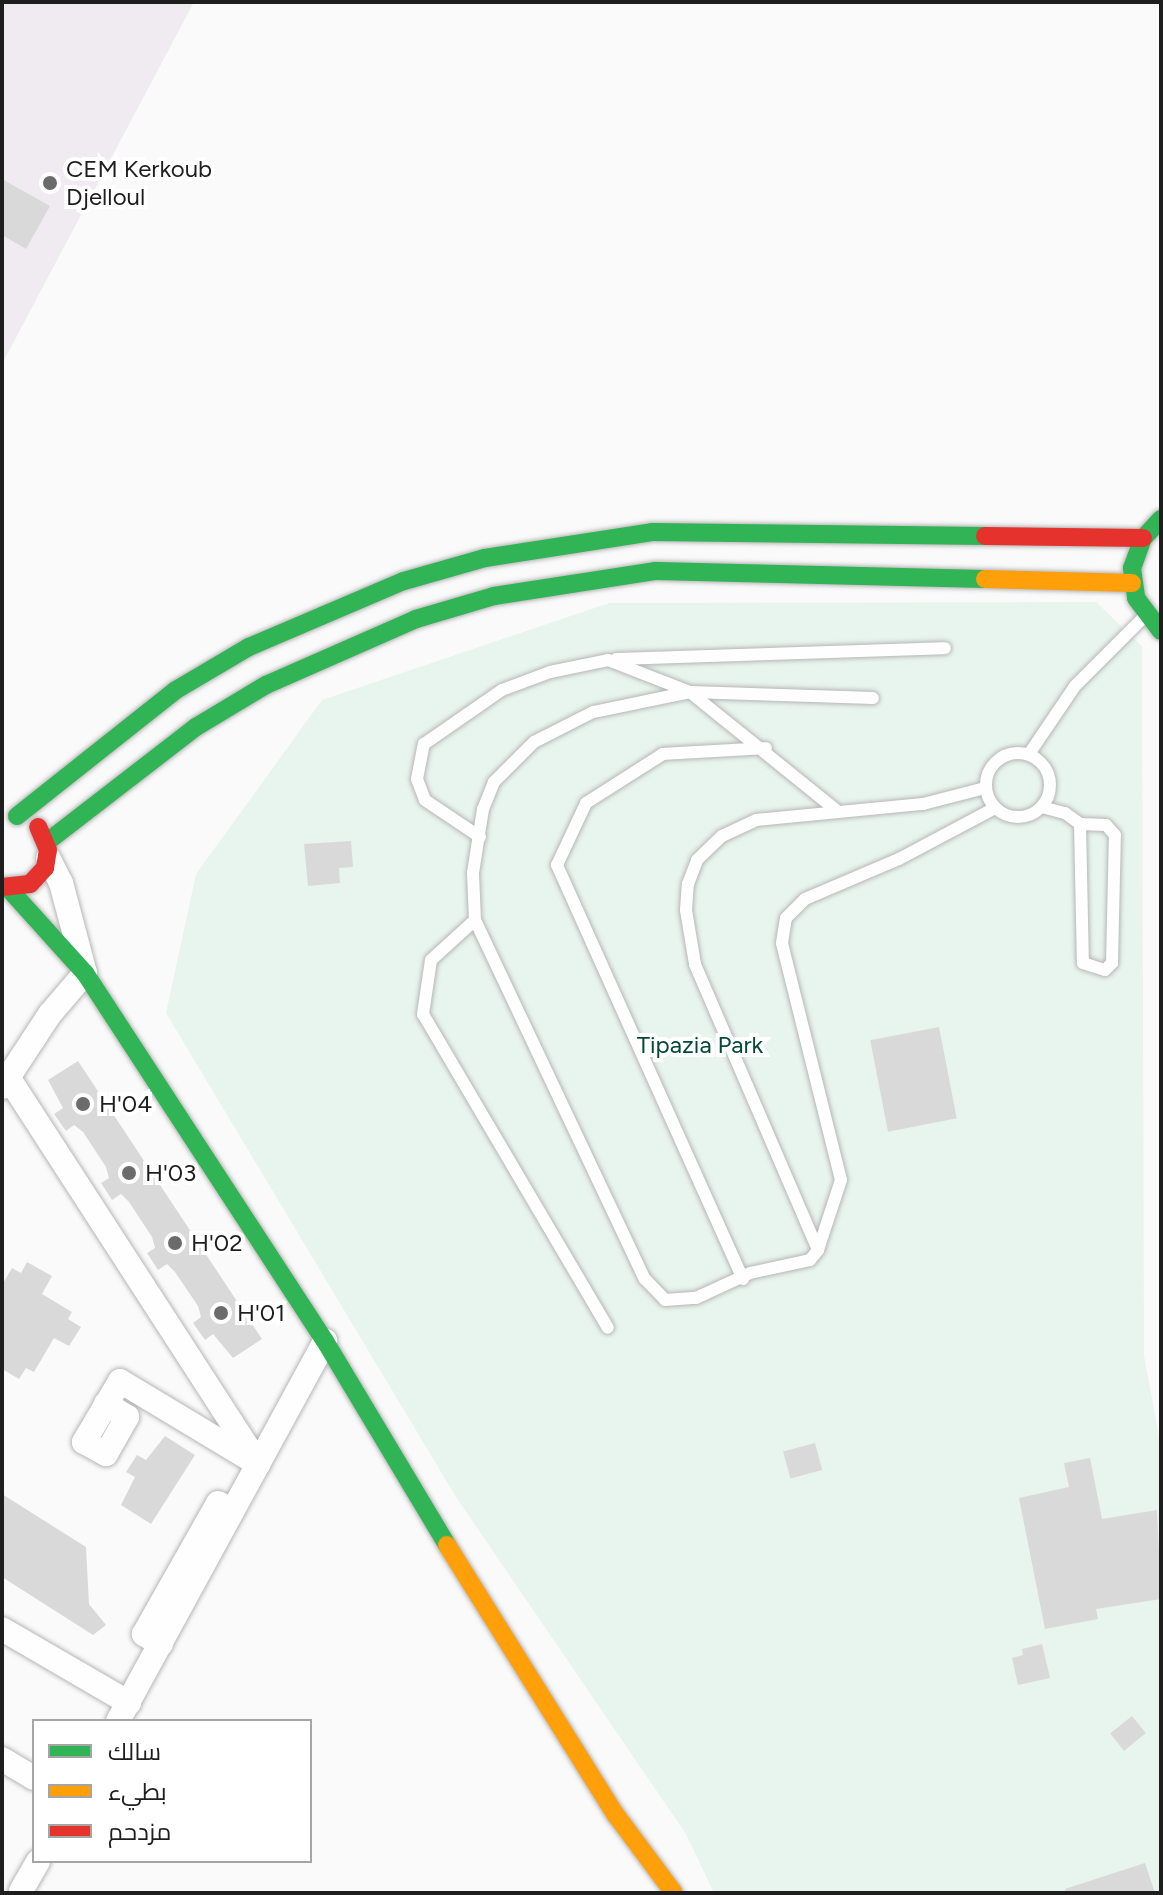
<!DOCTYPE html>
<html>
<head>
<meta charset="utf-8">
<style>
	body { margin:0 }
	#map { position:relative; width:1163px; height:1895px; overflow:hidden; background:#fbfafb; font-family:Figtree,Cairo,sans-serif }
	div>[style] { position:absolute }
	.built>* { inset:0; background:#efebf1 }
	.green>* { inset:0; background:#e8f4ee }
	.building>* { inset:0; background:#dad9d9; transform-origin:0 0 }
	.roads { filter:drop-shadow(0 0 2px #b6b6b6) drop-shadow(0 0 2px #b6b6b6) }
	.lane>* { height:12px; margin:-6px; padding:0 6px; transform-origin:6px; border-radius:6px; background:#fefefe }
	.lane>.ring { margin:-6px; padding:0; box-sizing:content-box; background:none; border:12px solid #fefefe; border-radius:50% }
	.street>* { height:24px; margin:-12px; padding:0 12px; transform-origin:12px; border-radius:12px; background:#fefefe }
	.fast>* { height:18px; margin:-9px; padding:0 9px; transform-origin:9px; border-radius:9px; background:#30b455 }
	.slow>* { height:18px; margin:-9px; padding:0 9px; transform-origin:9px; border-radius:9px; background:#ff9f0a }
	.jam>* { height:18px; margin:-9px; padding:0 9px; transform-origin:9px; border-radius:9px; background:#e5322d }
	.dots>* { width:22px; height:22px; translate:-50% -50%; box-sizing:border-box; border:4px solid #fff; border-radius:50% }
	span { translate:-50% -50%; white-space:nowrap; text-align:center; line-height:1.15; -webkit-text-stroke:8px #fff; paint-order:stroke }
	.poi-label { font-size:24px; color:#1e1e1f }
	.left { translate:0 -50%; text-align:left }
	.park-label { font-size:24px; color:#044a32 }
	.frame { position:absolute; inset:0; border:4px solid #1e1e1f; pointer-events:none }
	.legend { position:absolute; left:32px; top:1719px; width:280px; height:144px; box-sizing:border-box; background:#fff; border:2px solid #a5a5a5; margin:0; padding:10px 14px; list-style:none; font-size:24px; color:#1e1e1f }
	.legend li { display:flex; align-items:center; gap:16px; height:40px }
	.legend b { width:40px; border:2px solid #a5a5a5 }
</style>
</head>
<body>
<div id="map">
	<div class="built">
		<div style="clip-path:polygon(2px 2px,194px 2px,2px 364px)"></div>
	</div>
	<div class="green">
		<div style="clip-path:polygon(1096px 602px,1142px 646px,1144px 1356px,1161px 1447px,1161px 1893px,714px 1893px,686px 1834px,456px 1497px,166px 1013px,196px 874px,322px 700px,609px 603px)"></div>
	</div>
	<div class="building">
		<div style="clip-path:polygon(2px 179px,50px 206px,26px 249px,2px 235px)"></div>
		<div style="clip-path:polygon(351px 841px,353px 867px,339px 868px,340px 883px,308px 886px,304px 844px)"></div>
		<div style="left:939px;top:1027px;width:93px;height:70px;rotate:79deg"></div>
		<div style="clip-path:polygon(78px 1061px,262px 1339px,233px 1358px,213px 1334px,205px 1340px,193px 1323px,201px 1317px,198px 1306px,175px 1272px,167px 1264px,158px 1270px,147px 1253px,155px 1248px,152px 1237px,129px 1202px,121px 1194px,112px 1200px,101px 1183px,109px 1178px,106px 1167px,83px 1132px,74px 1125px,66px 1131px,54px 1114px,63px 1108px,48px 1080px)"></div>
		<div style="clip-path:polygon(27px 1262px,52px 1276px,42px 1294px,72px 1312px,68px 1319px,81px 1327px,69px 1346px,54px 1338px,34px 1372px,26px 1368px,19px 1379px,2px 1369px,2px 1285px,12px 1268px,21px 1273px)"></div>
		<div style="clip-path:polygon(165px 1436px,195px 1455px,151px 1524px,121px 1505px,135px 1477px,126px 1472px,137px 1455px,146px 1460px)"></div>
		<div style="left:815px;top:1443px;width:28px;height:33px;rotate:75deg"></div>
		<div style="clip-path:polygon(1090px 1458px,1102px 1519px,1157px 1510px,1161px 1599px,1096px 1609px,1098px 1619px,1045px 1629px,1019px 1498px,1069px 1487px,1064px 1463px)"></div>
		<div style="clip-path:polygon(2px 1494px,86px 1547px,89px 1604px,106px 1625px,93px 1635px,2px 1577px)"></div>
		<div style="clip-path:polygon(1042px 1644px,1050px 1678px,1018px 1685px,1012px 1658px,1023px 1655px,1022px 1649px)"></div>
		<div style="left:1132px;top:1716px;width:22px;height:28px;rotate:51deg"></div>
		<div style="clip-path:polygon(1145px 1863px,1155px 1893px,1066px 1893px,1065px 1889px)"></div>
	</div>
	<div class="roads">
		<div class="lane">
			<div style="left:616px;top:659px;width:329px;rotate:-1.9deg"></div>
			<div class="ring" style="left:986px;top:753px;width:52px;height:52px"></div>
			<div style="left:1029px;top:754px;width:82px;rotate:-55.9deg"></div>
			<div style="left:1075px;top:686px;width:99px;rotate:-45deg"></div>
			<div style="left:1042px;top:807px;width:24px;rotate:15deg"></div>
			<div style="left:1065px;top:813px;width:19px;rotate:36deg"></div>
			<div style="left:1080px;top:824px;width:139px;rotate:88.8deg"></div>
			<div style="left:1083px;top:963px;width:23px;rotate:18deg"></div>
			<div style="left:1105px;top:970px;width:10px;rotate:-45deg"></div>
			<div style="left:1112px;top:963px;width:128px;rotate:-88.7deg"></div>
			<div style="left:1115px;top:835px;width:13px;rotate:-132deg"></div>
			<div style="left:1106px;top:825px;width:26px;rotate:-178deg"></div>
			<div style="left:836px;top:810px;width:188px;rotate:-141.1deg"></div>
			<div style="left:690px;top:692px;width:99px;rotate:168.3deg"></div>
			<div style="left:593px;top:712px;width:66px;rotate:153deg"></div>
			<div style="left:534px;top:742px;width:57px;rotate:135deg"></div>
			<div style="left:494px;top:782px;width:29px;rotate:112deg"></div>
			<div style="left:483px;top:809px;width:65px;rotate:98.9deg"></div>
			<div style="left:473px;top:873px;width:47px;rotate:87.6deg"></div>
			<div style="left:475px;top:920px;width:397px;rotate:64.7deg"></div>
			<div style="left:645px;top:1279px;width:29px;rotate:46deg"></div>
			<div style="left:665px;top:1300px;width:31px;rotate:-4deg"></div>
			<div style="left:696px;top:1298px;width:60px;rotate:-24.8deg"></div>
			<div style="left:750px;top:1273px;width:61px;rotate:-12.2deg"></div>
			<div style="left:810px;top:1260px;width:13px;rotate:-51deg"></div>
			<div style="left:818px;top:1250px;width:74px;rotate:-71.8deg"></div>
			<div style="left:841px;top:1180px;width:244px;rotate:-104deg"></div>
			<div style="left:782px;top:943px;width:25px;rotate:-81deg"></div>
			<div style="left:786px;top:918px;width:27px;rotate:-45deg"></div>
			<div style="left:805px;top:899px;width:102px;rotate:-23.1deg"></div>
			<div style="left:899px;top:859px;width:109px;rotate:-28deg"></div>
			<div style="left:480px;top:837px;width:66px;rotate:-146.1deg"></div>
			<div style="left:425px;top:800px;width:22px;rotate:-111deg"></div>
			<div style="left:417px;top:779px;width:36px;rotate:-79deg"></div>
			<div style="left:424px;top:744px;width:95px;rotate:-34.7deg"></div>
			<div style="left:502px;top:690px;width:51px;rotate:-20.6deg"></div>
			<div style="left:550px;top:672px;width:59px;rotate:-11.7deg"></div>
			<div style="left:608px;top:660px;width:88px;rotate:21.3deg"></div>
			<div style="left:690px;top:692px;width:183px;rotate:1.9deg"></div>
			<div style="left:475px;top:920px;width:59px;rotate:137.7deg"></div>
			<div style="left:431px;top:960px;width:55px;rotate:98.4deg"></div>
			<div style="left:423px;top:1014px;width:364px;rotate:59.5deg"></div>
			<div style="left:818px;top:1250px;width:311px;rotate:-113.3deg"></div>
			<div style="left:695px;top:964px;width:55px;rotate:-99.5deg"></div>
			<div style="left:686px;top:910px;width:26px;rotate:-86deg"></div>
			<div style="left:688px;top:884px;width:26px;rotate:-69deg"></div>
			<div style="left:697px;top:860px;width:35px;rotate:-44deg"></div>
			<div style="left:722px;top:836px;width:38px;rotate:-25deg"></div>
			<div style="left:756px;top:820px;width:168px;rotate:-5.5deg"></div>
			<div style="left:923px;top:804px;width:64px;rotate:-14.5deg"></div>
			<div style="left:743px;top:1279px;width:454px;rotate:-114.2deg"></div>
			<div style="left:557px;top:865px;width:68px;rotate:-64.9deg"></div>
			<div style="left:586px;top:803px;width:91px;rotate:-32.5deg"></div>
			<div style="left:663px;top:754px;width:103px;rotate:-3.3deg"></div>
		</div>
		<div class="street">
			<div style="left:8px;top:1077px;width:461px;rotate:57.1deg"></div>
			<div style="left:258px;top:1464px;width:161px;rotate:-149deg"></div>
			<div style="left:120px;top:1381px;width:71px;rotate:120.5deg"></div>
			<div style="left:84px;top:1442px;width:25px;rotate:29deg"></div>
			<div style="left:106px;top:1454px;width:43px;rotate:-60.4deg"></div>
			<div style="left:127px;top:1417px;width:25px;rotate:-148deg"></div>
			<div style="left:2px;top:1087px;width:87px;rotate:-56.7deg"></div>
			<div style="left:50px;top:1014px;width:54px;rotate:-49.5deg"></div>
			<div style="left:85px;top:973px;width:93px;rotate:-104.9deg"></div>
			<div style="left:61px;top:883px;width:28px;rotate:-117deg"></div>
			<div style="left:2px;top:1629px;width:147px;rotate:30.2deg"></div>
			<div style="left:161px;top:1644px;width:20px;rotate:-150deg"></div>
			<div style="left:144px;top:1634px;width:150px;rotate:-60.5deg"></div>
			<div style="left:218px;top:1503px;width:16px;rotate:30deg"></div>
			<div style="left:118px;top:1721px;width:433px;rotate:-61.4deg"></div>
			<div style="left:2px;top:1759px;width:37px;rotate:31deg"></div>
			<div style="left:21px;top:1891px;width:34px;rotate:-60deg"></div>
		</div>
		<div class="fast">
			<div style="left:1161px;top:519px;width:26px;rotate:133deg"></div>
			<div style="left:1143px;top:538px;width:32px;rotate:110deg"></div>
			<div style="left:1132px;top:568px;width:30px;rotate:82deg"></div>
			<div style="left:1136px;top:598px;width:41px;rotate:52.9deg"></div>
			<div style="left:17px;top:816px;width:203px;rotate:-38.4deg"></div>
			<div style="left:176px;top:690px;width:85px;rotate:-30.5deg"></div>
			<div style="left:249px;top:647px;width:168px;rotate:-23.1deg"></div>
			<div style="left:404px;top:581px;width:84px;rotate:-15.9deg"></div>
			<div style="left:485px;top:558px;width:169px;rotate:-8.8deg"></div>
			<div style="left:652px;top:532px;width:333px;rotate:0.7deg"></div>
			<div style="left:47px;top:842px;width:188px;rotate:-37.7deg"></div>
			<div style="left:196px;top:727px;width:82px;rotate:-31deg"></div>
			<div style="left:266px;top:685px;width:164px;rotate:-23.7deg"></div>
			<div style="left:416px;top:619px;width:81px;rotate:-16.4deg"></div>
			<div style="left:494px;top:596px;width:164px;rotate:-8.8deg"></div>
			<div style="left:656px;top:571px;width:329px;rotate:1.4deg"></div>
			<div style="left:9px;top:889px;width:113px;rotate:47.9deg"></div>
			<div style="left:85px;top:973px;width:439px;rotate:56.9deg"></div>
			<div style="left:325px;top:1341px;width:238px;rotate:59.1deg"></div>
		</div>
		<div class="slow">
			<div style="left:985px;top:579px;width:147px;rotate:1.6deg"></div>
			<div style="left:447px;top:1545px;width:319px;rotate:58deg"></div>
			<div style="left:616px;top:1815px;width:97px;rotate:53.4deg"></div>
		</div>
		<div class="jam">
			<div style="left:985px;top:536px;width:158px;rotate:0.7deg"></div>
			<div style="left:2px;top:887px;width:28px;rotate:-6deg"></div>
			<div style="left:30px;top:884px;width:22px;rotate:-47deg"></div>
			<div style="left:45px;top:868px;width:18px;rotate:-81deg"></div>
			<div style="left:48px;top:850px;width:25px;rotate:-113deg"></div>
		</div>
	</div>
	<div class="dots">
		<div style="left:50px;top:183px;background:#6b6b6c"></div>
		<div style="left:83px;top:1104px;background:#6b6b6c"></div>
		<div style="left:129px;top:1173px;background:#6b6b6c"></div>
		<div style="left:175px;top:1243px;background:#6b6b6c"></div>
		<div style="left:221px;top:1313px;background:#6b6b6c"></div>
	</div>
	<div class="poi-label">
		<span class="left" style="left:66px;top:183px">CEM Kerkoub<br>Djelloul</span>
		<span class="left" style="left:99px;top:1104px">H'04</span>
		<span class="left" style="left:145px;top:1173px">H'03</span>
		<span class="left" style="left:191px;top:1243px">H'02</span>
		<span class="left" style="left:237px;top:1313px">H'01</span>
	</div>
	<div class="park-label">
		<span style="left:700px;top:1045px">Tipazia Park</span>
	</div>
	<div class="frame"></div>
	<ul class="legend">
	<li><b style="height:10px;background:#30b455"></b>سالك</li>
	<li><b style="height:10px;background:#ff9f0a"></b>بطيء</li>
	<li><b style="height:10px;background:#e5322d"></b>مزدحم</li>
	</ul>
</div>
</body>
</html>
